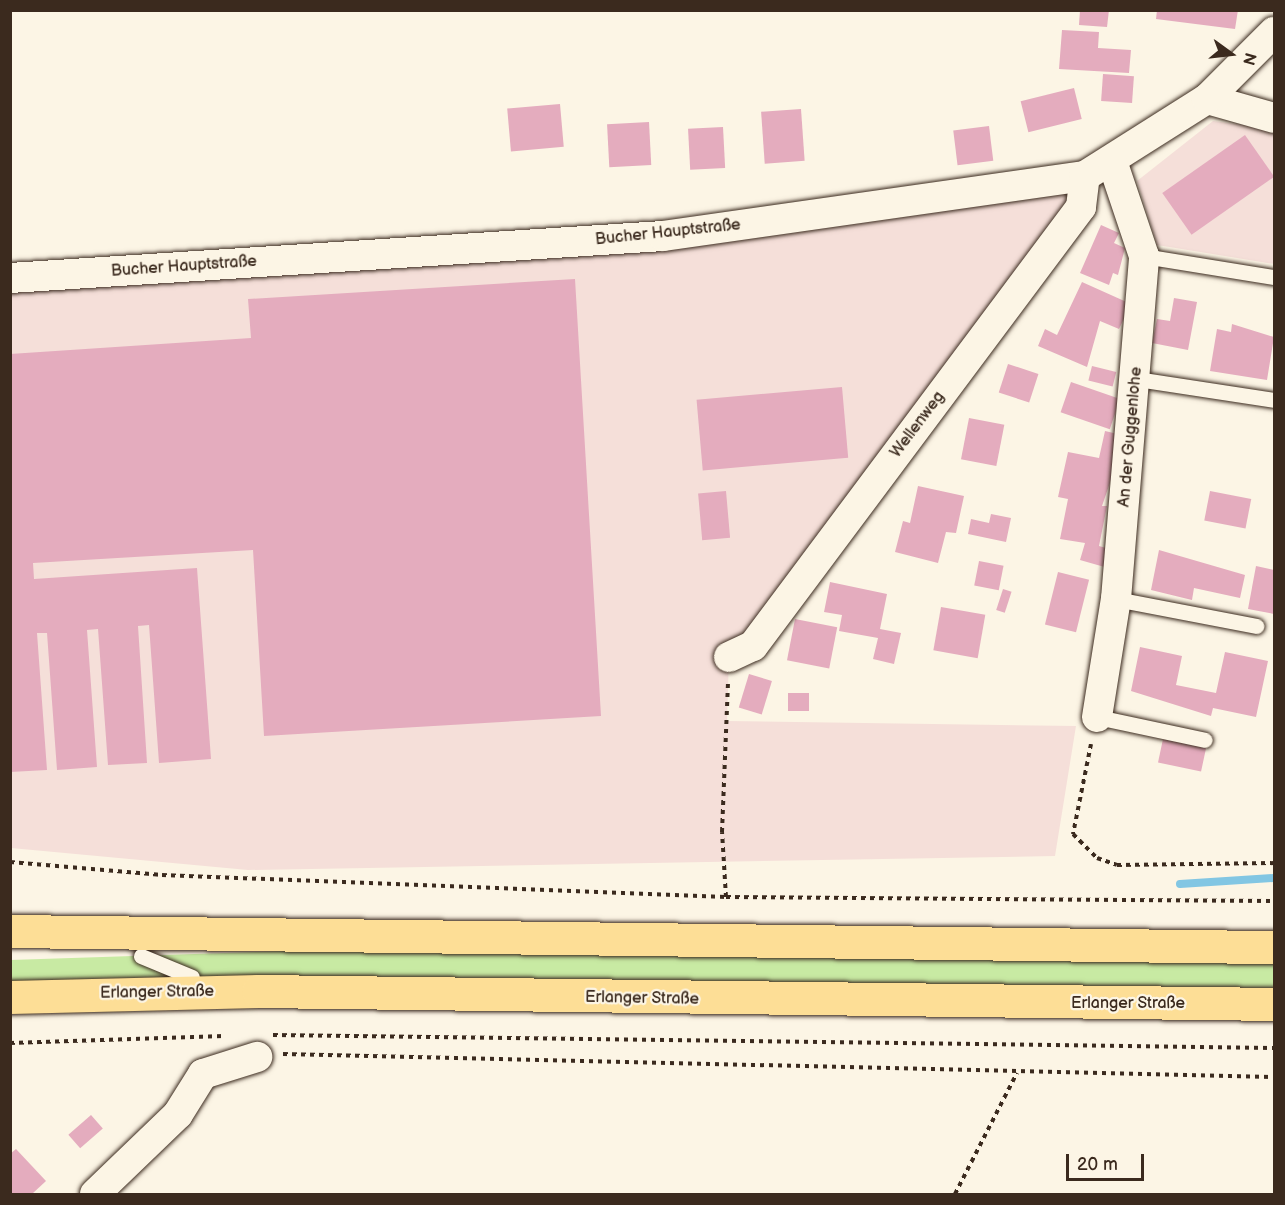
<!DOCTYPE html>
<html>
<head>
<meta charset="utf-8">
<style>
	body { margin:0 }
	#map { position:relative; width:1285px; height:1205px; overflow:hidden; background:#fcf5e5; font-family:"Balsamiq Sans",sans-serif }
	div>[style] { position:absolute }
	.built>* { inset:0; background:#f5dfd9 }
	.green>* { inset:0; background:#c8eaa3 }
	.stream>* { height:8px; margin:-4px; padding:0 4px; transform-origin:4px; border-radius:4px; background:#82c6e3 }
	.building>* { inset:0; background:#e4acbe; transform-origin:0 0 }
	.path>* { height:4px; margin-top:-2px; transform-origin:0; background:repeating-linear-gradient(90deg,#3b2a1e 0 4.5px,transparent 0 9px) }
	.roads { filter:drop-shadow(0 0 2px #3b2a1e) drop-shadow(0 0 2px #3b2a1e) }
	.service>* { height:15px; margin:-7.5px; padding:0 7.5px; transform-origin:7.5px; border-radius:7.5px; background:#fcf5e5 }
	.minor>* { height:30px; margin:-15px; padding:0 15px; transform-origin:15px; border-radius:15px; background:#fcf5e5 }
	.primary>* { height:33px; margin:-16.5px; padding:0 16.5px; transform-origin:16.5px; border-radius:16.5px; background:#fdde96 }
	span { translate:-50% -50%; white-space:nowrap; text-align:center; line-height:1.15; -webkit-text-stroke:4.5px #fcf5e5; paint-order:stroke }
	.street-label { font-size:16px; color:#3b2a1e }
	.frame { position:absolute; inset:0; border:12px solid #3b2a1e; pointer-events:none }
	.north { position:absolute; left:1201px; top:24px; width:60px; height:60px; -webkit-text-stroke:4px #fcf5e5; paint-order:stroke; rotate:105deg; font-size:16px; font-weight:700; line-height:24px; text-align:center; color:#3b2a1e }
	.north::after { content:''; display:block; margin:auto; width:21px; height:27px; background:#3b2a1e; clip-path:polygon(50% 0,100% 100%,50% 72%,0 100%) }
	.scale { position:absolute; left:1066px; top:1154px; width:78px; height:27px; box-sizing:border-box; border:3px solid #3b2a1e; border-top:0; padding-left:8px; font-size:18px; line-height:21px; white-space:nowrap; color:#3b2a1e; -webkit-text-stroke:4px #fcf5e5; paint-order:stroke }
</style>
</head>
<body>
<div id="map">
	<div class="built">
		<div style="clip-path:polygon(1213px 121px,1274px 129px,1274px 264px,1157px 245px,1137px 181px)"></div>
		<div style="clip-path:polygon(1085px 176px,729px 657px,727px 721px,1076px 726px,1055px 856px,248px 870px,11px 848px,11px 278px,663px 236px)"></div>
	</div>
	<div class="green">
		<div style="clip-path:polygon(379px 948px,1274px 959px,1274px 989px,11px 981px,10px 960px)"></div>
	</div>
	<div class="stream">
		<div style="left:1180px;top:884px;width:94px;rotate:-3.7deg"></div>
	</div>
	<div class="building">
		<div style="clip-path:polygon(1080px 10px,1109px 10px,1107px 27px,1079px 25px)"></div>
		<div style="clip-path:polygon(1157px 10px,1238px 10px,1235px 29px,1156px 19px)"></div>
		<div style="clip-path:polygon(1062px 30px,1099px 32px,1098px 48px,1131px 50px,1129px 73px,1059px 69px)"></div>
		<div style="left:1103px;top:74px;width:31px;height:27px;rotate:4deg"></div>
		<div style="left:1074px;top:88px;width:32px;height:55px;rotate:76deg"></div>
		<div style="left:560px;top:104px;width:43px;height:53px;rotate:85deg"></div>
		<div style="left:801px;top:109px;width:52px;height:40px;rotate:86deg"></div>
		<div style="left:649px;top:122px;width:43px;height:42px;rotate:87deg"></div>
		<div style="left:989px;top:126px;width:35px;height:36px;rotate:83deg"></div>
		<div style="left:723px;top:127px;width:41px;height:35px;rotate:87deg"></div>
		<div style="left:1245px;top:135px;width:51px;height:101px;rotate:55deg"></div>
		<div style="clip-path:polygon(1101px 225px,1119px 233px,1114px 243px,1125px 248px,1118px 275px,1113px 273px,1109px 285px,1080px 273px)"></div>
		<div style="clip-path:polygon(575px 279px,601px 716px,264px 736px,253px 550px,33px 563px,34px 579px,197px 568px,211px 759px,159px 763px,149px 625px,138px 626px,147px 763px,108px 765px,98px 629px,87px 630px,97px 767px,57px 770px,47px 633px,37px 633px,47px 770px,10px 772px,10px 354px,251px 338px,248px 299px)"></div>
		<div style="clip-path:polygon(1082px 282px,1131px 304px,1119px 329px,1100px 321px,1087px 367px,1038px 346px,1045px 329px,1057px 335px)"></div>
		<div style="clip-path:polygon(1174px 298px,1197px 302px,1188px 350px,1152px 343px,1157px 319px,1170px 321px)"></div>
		<div style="clip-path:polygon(1232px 324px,1274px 337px,1267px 380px,1210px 371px,1217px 329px,1231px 332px)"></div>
		<div style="left:1008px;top:364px;width:32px;height:30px;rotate:18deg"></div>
		<div style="left:1092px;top:366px;width:25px;height:15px;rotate:14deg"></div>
		<div style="left:1071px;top:382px;width:52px;height:32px;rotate:19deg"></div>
		<div style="left:842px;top:387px;width:71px;height:146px;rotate:85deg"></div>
		<div style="left:969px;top:418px;width:36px;height:42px;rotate:11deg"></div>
		<div style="clip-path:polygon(1105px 431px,1126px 436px,1102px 506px,1107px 506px,1099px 546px,1113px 550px,1108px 568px,1080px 560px,1085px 543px,1060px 539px,1068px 499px,1058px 497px,1068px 452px,1099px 458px)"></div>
		<div style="clip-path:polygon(918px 486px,964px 496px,956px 533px,946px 532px,938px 563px,895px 552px,903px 521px,910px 523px)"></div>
		<div style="left:726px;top:491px;width:47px;height:28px;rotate:85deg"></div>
		<div style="left:1210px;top:491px;width:42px;height:30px;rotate:11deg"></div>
		<div style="clip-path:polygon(991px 514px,1011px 518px,1006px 542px,968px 534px,971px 519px,989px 523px)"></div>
		<div style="clip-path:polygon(1159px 550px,1245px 575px,1240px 598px,1194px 588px,1192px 600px,1151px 590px)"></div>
		<div style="left:979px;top:561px;width:25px;height:25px;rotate:11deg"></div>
		<div style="clip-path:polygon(1256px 566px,1274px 570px,1274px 614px,1248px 609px)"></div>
		<div style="left:1058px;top:572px;width:32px;height:54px;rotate:14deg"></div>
		<div style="clip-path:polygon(830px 582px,887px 594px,880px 629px,901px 633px,894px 664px,873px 659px,878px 638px,839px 631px,842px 615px,824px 612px)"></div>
		<div style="left:1003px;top:589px;width:9px;height:22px;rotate:18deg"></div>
		<div style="left:941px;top:607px;width:45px;height:44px;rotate:10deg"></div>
		<div style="left:795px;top:619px;width:43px;height:42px;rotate:11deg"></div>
		<div style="clip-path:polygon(1140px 647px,1182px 656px,1176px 685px,1216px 693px,1225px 652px,1268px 661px,1256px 717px,1213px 708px,1211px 716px,1131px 691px)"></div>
		<div style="left:749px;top:674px;width:24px;height:35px;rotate:17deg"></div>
		<div style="left:788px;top:693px;width:21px;height:18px"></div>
		<div style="left:1163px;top:739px;width:44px;height:24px;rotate:12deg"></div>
		<div style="left:91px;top:1115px;width:18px;height:30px;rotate:49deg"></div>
		<div style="clip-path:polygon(16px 1149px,46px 1181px,32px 1194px,10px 1194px,10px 1154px)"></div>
	</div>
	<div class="path">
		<div style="left:1091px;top:744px;width:92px;rotate:101.3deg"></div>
		<div style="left:1073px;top:834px;width:34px;rotate:45deg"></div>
		<div style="left:1097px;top:858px;width:21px;rotate:19deg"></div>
		<div style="left:1117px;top:865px;width:157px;rotate:-0.7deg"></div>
		<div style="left:10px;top:862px;width:153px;rotate:4.9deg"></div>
		<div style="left:162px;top:875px;width:564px;rotate:2.23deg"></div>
		<div style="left:726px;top:897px;width:548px;rotate:0.42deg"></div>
		<div style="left:726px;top:897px;width:65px;rotate:-93.5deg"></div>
		<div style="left:722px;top:832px;width:150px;rotate:-87.7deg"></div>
		<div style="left:273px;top:1035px;width:1001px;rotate:0.74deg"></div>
		<div style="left:10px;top:1043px;width:214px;rotate:-1.9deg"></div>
		<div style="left:283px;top:1054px;width:991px;rotate:1.33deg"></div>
		<div style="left:955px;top:1194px;width:136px;rotate:-62.9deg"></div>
	</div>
	<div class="roads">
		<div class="service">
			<div style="left:1144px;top:256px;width:132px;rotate:9.2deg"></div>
			<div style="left:1137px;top:379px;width:139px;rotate:8.7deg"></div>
			<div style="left:1116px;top:599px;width:143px;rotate:10.9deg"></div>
			<div style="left:1097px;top:717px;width:110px;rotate:12deg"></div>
			<div style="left:141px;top:956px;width:55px;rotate:22.4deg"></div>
		</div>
		<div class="minor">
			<div style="left:1207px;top:99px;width:70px;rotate:15.8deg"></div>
			<div style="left:10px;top:278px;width:654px;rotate:-3.68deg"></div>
			<div style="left:663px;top:236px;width:426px;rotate:-8.1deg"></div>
			<div style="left:1085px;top:176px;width:144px;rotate:-32.3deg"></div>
			<div style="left:1207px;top:99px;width:95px;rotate:-45deg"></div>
			<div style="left:729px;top:657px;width:26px;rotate:-25deg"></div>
			<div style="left:753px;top:646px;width:548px;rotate:-53.23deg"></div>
			<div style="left:1081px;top:207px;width:31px;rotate:-83deg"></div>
			<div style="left:1097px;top:717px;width:120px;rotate:-80.9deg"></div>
			<div style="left:1116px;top:599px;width:344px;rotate:-85.3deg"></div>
			<div style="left:1144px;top:256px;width:100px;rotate:-108.6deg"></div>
			<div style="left:95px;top:1194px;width:115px;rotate:-43.9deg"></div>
			<div style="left:178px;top:1114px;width:47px;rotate:-58deg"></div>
			<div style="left:203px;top:1074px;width:57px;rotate:-17.5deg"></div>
		</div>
		<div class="primary">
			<div style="left:10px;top:931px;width:1264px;rotate:0.73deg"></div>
			<div style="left:10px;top:997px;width:248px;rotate:-1.4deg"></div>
			<div style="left:258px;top:991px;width:1016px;rotate:0.73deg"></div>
		</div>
	</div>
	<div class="street-label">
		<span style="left:668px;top:233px;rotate:-6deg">Bucher Hauptstraße</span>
		<span style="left:184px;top:267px;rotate:-4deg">Bucher Hauptstraße</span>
		<span style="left:918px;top:425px;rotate:-53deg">Wellenweg</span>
		<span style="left:1131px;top:437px;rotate:-85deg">An der Guggenlohe</span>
		<span style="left:157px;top:993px;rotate:-1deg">Erlanger Straße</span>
		<span style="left:642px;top:999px;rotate:1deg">Erlanger Straße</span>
		<span style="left:1128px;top:1004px">Erlanger Straße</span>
	</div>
	<div class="frame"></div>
	<div class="north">N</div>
	<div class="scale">20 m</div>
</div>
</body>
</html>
